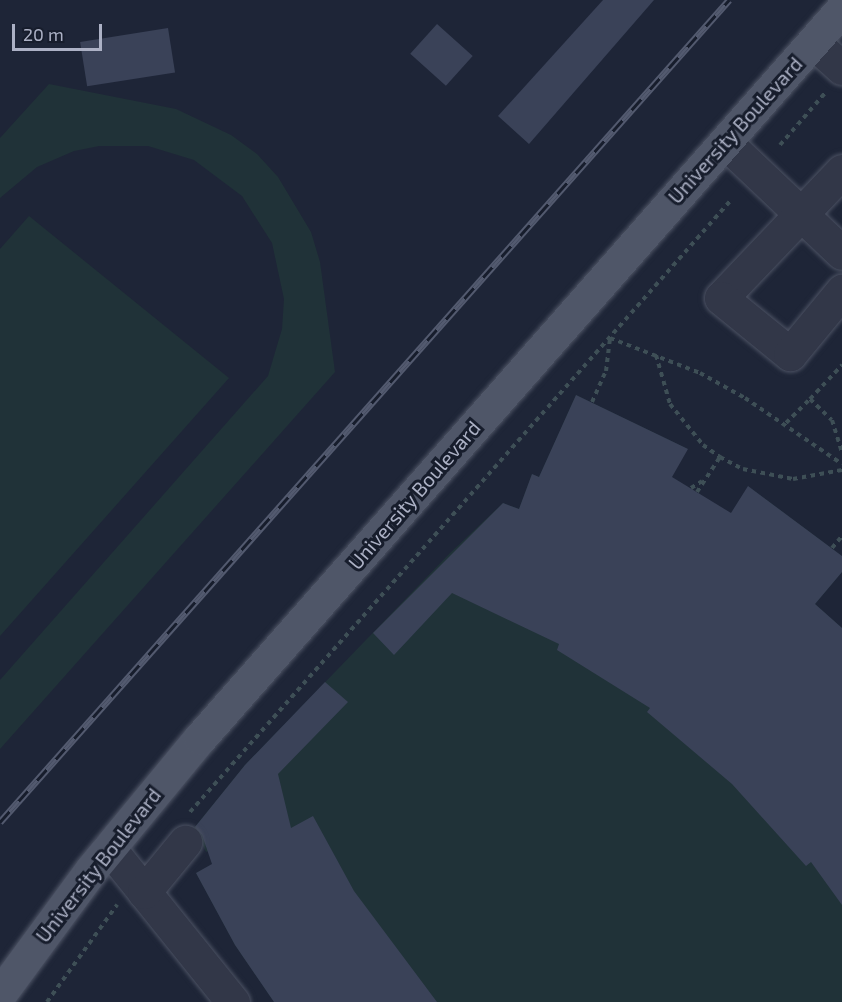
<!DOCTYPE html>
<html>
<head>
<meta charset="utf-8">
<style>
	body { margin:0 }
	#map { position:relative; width:842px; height:1002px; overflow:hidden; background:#1e2537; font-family:"Exo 2",sans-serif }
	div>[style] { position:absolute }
	.green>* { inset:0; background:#203238 }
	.building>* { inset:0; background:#3a4258; transform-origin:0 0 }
	.path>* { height:4px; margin-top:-2px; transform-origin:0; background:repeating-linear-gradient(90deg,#3e4f56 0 4.5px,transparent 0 9px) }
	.roads { filter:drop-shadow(0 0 2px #4c5263) drop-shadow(0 0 2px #4c5263) }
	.minor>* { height:33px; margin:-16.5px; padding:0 16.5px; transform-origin:16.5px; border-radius:16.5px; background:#323748 }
	.major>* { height:33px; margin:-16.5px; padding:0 16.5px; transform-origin:16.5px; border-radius:16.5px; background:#4f5668 }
	.rail>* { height:7px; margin-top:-3.5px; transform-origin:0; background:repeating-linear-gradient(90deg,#171d2c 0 14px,#535a6f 0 28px); box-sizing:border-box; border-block:2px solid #535a6f }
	span { translate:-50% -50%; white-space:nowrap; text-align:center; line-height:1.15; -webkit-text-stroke:6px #171d2c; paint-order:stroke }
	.street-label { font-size:20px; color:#acb1c5 }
	.scale { position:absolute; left:12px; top:24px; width:90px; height:27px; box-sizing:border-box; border:3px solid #acb1c5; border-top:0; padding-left:8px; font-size:18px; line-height:21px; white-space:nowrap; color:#acb1c5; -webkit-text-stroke:4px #171d2c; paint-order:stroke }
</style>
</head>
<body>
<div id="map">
	<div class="green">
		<div style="clip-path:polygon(49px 84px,176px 109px,231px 135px,257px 154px,278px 177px,311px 232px,320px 262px,335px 372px,0 749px,0 680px,268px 376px,282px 329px,284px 299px,272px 243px,242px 196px,194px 160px,148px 146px,99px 146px,74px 151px,37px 167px,0 198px,0 138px)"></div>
		<div style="clip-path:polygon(29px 216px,229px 378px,0 636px,0 249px)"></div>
		<div style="clip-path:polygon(576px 395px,688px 449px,640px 460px,766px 536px,748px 486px,842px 556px,842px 572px,815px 604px,842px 628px,842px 1002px,274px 1002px,235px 945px,196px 873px,230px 855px,225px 843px,206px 852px,194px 828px,245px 765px,450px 553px,503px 503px,519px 509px,532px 474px,539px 477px)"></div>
	</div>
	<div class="building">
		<div style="clip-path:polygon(603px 0,654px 0,529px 144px,498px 116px)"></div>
		<div style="left:437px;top:24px;width:48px;height:40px;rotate:42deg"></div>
		<div style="left:168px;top:28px;width:45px;height:89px;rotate:81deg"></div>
		<div style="clip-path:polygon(576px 395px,688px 449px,672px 477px,731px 513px,748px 486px,842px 556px,842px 572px,815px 604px,842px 628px,842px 905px,811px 862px,806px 866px,732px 784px,647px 712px,650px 708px,557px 650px,559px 644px,452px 593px,394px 655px,373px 633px,503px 503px,519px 509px,532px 474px,539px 477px)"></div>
		<div style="clip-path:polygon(325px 682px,348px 702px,278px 774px,291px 828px,313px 816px,354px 891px,437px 1002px,274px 1002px,235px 945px,196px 873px,212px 864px,202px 835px,195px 827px,245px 765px)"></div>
	</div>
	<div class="path">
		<div style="left:780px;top:145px;width:69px;rotate:-49.1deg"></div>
		<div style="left:610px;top:338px;width:97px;rotate:21.3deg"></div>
		<div style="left:700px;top:373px;width:51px;rotate:29.1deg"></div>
		<div style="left:745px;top:398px;width:117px;rotate:34.2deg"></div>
		<div style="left:656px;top:355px;width:51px;rotate:74.1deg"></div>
		<div style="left:670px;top:404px;width:53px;rotate:51.2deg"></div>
		<div style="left:703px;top:445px;width:21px;rotate:35deg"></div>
		<div style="left:720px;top:457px;width:26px;rotate:28deg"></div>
		<div style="left:743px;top:469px;width:51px;rotate:11.3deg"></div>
		<div style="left:793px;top:479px;width:50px;rotate:-10.4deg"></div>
		<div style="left:810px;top:399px;width:47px;rotate:-46.7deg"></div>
		<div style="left:592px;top:402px;width:34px;rotate:-66deg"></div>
		<div style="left:606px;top:371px;width:32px;rotate:-83deg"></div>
		<div style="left:786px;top:423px;width:34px;rotate:-45deg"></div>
		<div style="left:810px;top:399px;width:30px;rotate:44deg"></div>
		<div style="left:832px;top:420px;width:34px;rotate:73deg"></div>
		<div style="left:691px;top:488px;width:13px;rotate:-32deg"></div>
		<div style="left:697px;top:492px;width:42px;rotate:-56.7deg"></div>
		<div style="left:832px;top:548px;width:16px;rotate:-50deg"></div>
		<div style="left:190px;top:812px;width:817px;rotate:-48.52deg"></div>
		<div style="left:47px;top:1002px;width:120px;rotate:-54.2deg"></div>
	</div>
	<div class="roads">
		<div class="minor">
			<div style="left:813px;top:42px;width:39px;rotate:42deg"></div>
			<div style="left:725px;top:142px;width:161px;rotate:43.5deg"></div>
			<div style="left:842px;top:171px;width:175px;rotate:133.6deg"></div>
			<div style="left:721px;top:298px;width:89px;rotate:39.1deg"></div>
			<div style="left:790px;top:354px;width:82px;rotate:-50.5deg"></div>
			<div style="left:109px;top:848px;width:198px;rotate:51.2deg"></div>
			<div style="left:144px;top:892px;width:65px;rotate:-50.6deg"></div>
		</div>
		<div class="major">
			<div style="left:0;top:994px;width:154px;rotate:-53.7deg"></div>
			<div style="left:91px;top:870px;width:171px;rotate:-50.5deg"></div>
			<div style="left:200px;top:738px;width:971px;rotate:-48.63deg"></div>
		</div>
	</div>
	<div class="rail">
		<div style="left:0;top:822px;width:1099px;rotate:-48.43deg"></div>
	</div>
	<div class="street-label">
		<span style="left:735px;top:130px;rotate:-48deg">University Boulevard</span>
		<span style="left:414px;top:495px;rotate:-49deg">University Boulevard</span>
		<span style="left:98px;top:865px;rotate:-52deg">University Boulevard</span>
	</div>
	<div class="scale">20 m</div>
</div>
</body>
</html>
